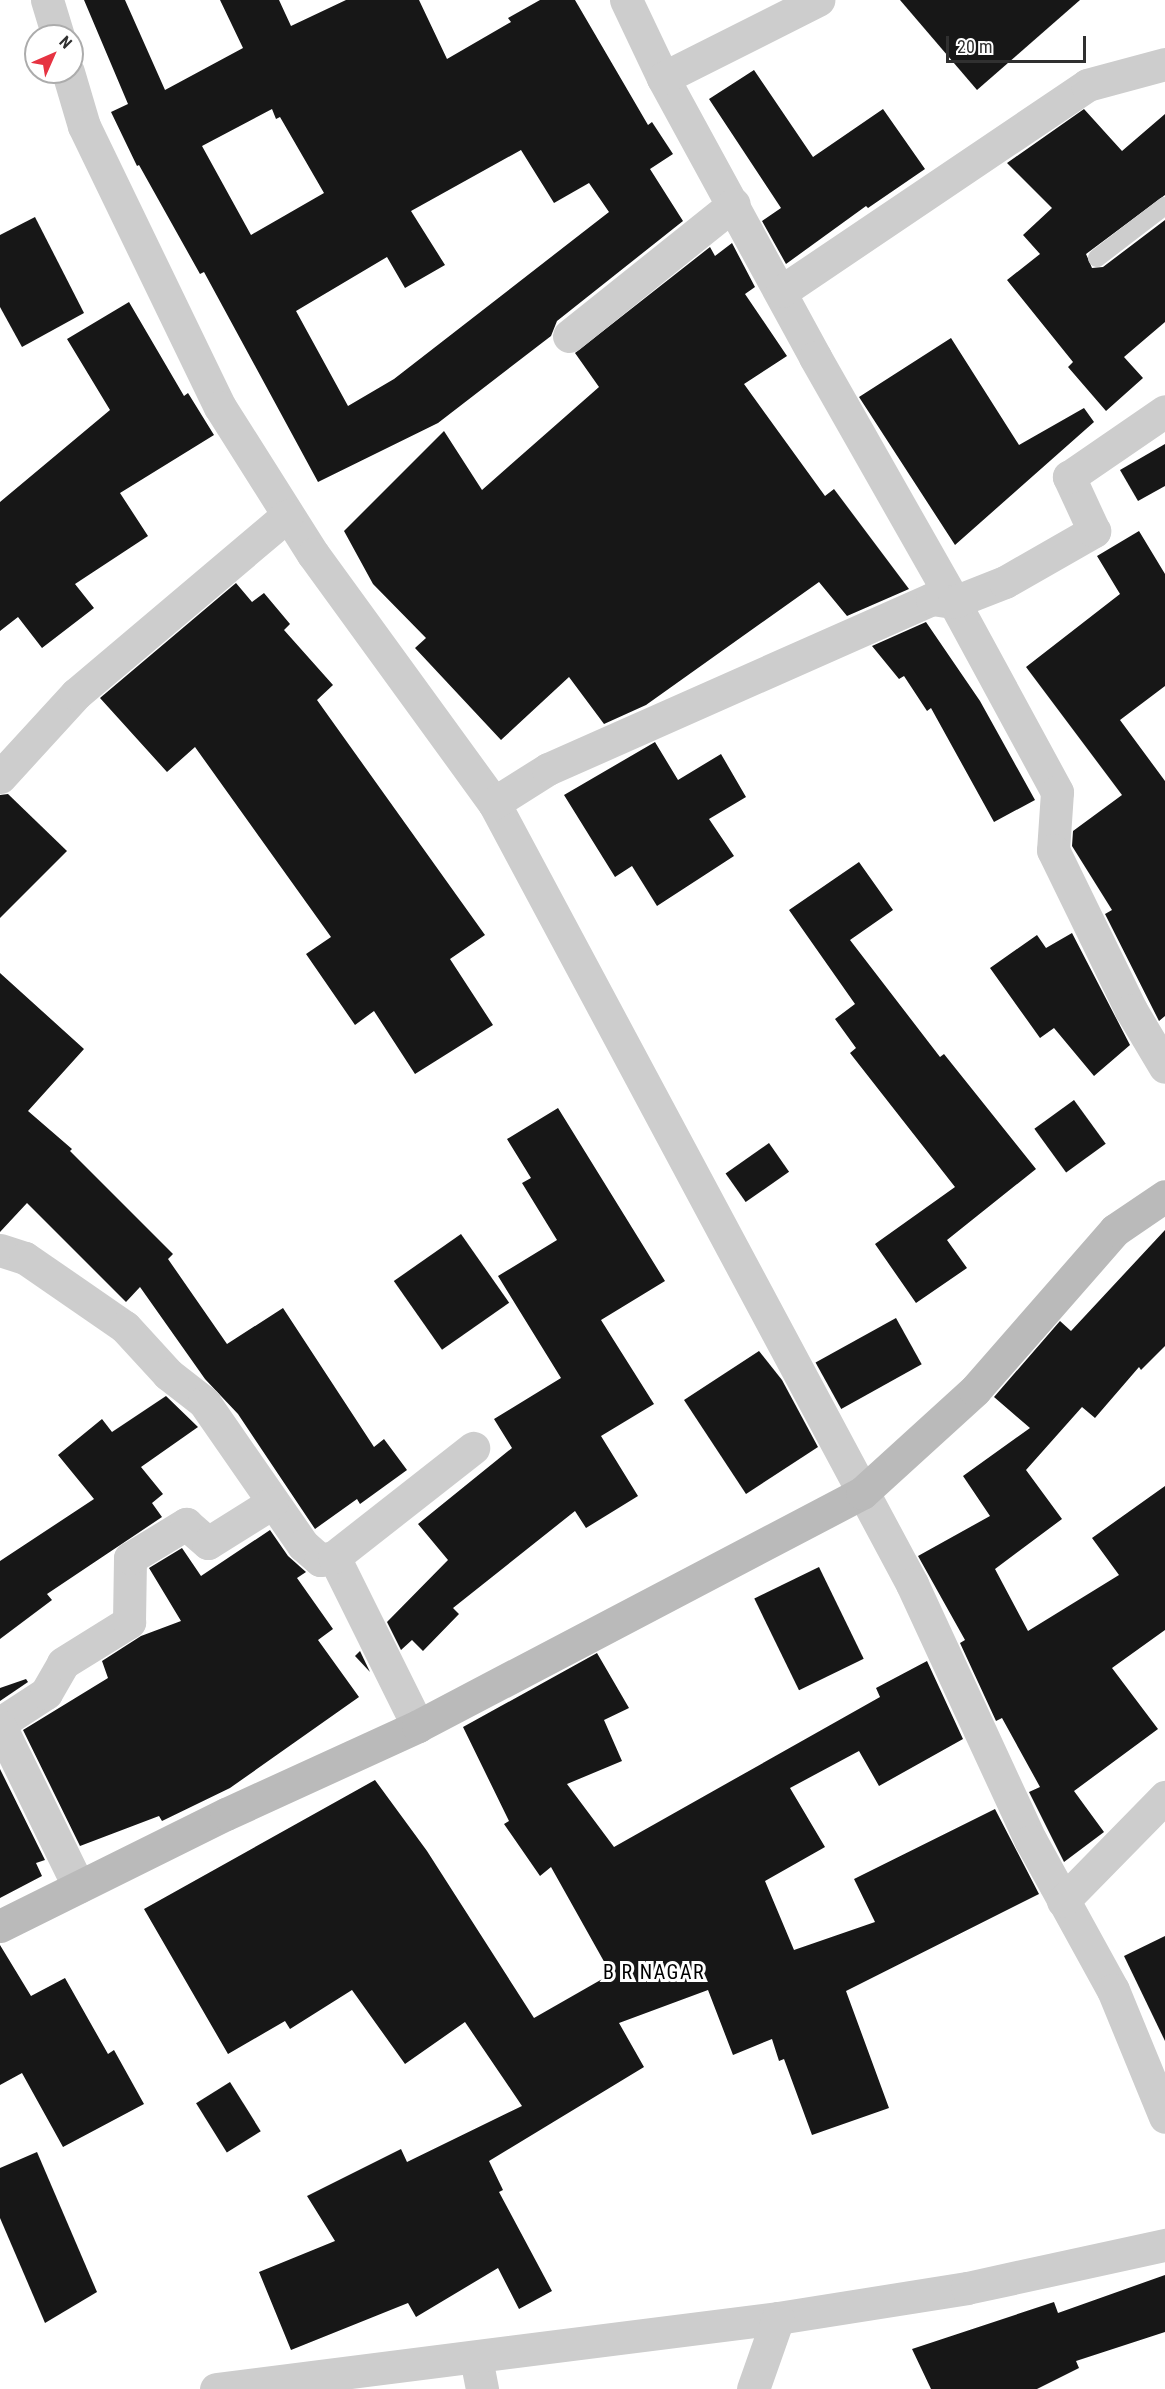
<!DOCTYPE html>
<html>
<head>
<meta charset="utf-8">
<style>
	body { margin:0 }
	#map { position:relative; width:1165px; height:2389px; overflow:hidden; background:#fff; font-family:"Roboto Condensed",sans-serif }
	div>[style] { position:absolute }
	.building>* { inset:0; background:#171717; transform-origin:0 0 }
	.service>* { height:18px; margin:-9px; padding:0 9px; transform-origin:9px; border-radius:9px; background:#cdcdcd }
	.minor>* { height:33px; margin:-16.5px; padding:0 16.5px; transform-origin:16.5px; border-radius:16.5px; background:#cdcdcd }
	.secondary>* { height:33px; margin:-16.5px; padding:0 16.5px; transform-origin:16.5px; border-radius:16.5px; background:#bababa }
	span { translate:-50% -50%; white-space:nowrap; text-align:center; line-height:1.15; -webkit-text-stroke:6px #fff; paint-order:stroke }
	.neighbourhood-label { font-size:20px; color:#000; letter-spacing:1.5px }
	.north { position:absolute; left:24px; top:24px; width:60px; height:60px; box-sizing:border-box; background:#fff; border:2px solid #acacac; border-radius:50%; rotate:45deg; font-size:16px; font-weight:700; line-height:24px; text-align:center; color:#303030 }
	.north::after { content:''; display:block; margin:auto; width:21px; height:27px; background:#e63342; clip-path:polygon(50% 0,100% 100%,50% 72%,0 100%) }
	.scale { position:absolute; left:946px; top:36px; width:140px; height:27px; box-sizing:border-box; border:3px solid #303030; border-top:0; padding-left:8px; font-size:18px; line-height:21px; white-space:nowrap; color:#303030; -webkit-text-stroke:4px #fff; paint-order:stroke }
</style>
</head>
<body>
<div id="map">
	<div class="building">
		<div style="clip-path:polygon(evenodd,84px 0,125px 0,165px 90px,243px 48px,220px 0,279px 0,291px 26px,346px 0,419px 0,447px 59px,511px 22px,508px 18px,540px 0,575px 0,648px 125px,652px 122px,673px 154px,650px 169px,683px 221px,557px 321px,551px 336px,438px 423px,318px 482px,204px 272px,200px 274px,139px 165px,137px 166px,111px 112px,128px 104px,84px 0,272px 109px,276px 119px,280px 117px,324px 193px,251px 235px,202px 146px,272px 109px,84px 0,521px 150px,554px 203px,589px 183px,609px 212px,394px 379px,348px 406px,296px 311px,387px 257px,405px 288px,445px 265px,411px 211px,521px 150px)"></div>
		<div style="clip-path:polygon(900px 0,1080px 0,977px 90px)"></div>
		<div style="clip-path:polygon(754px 70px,813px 157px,883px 109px,925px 169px,868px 208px,866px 206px,786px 264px,762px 221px,781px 208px,709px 99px)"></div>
		<div style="clip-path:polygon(1084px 109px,1122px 151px,1165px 114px,1165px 195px,1086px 254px,1092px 268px,1103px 267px,1165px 220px,1165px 322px,1124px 357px,1143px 378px,1106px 411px,1068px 367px,1073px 362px,1007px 280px,1040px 254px,1023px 235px,1052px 208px,1007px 163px)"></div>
		<div style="clip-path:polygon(35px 217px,84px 313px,22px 347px,0 307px,0 235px)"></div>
		<div style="clip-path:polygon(732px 243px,755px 287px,745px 294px,787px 356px,744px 384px,825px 496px,834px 489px,909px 589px,847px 616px,819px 582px,646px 705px,604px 724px,569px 677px,501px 740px,415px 648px,426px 638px,373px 584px,344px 531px,444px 431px,482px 490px,599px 387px,575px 353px,710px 247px,715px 256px)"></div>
		<div style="clip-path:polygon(129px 302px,184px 396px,188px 393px,214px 435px,120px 493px,148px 536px,75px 584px,94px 608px,42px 648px,18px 617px,0 631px,0 502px,110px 410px,67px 339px)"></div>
		<div style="clip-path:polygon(951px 338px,1019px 445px,1084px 408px,1094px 422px,955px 545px,859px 397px)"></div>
		<div style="clip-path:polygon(1165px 444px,1165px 486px,1138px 501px,1120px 470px)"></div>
		<div style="clip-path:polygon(1139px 531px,1165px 574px,1165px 686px,1120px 720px,1165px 781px,1165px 1016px,1159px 1021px,1105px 914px,1112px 910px,1072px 846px,1073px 831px,1122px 795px,1026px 667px,1120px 594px,1097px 556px)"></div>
		<div style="clip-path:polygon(236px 583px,252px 602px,264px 593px,290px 624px,284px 630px,333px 685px,317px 700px,485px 935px,450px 959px,493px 1025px,415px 1074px,374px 1011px,355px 1025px,306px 954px,331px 937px,195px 747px,167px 772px,100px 698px)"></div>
		<div style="clip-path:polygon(926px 622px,980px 701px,1035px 800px,994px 822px,931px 708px,927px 711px,904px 676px,899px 679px,872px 646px)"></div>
		<div style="clip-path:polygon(655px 742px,678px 780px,721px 754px,746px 797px,709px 819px,734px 856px,657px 906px,632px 866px,615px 877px,564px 795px)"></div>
		<div style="clip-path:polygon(8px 794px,67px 851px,0 918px,0 795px)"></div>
		<div style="clip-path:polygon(859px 862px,893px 910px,850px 940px,940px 1057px,944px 1054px,1036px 1169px,947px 1240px,967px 1268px,916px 1303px,875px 1244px,955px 1187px,850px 1053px,856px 1048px,835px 1019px,855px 1004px,789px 910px)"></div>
		<div style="clip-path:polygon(1072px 933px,1130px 1045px,1094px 1076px,1054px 1028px,1040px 1038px,990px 968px,1037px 935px,1046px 948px)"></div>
		<div style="clip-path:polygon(0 973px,84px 1049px,28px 1111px,72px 1149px,70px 1151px,173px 1254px,168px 1259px,227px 1344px,283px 1308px,374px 1447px,384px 1439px,407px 1470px,360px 1504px,357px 1499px,315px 1529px,238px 1414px,205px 1379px,140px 1287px,126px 1302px,27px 1203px,0 1232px)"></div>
		<div style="left:1074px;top:1100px;width:54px;height:49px;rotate:54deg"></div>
		<div style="clip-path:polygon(558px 1108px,665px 1281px,601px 1320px,654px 1404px,601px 1436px,638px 1496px,586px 1528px,575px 1511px,453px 1608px,459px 1614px,423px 1651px,412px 1640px,401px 1650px,387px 1622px,448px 1560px,418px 1524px,512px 1448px,494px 1419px,561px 1378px,498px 1276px,557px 1240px,522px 1183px,531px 1178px,507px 1139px)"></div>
		<div style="left:769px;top:1143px;width:35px;height:53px;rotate:55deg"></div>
		<div style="clip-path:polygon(1165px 1230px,1165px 1346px,1141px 1370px,1139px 1367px,1095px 1418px,1082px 1407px,1026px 1470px,1062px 1519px,995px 1569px,1028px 1631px,1119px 1575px,1092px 1538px,1165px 1486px,1165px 1630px,1112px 1668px,1158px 1729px,1074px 1791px,1104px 1832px,1064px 1862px,1029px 1792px,1040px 1787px,1002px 1718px,996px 1721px,960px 1643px,965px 1640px,918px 1556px,990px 1516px,963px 1476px,1030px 1428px,994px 1397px,1060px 1321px,1071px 1331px)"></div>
		<div style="left:461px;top:1234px;width:84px;height:82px;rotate:55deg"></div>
		<div style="left:896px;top:1318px;width:53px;height:92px;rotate:61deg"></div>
		<div style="clip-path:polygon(759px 1351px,782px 1380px,818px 1447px,746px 1494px,684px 1400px)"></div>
		<div style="clip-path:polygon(166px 1396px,198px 1427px,141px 1467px,163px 1494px,152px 1503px,162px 1517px,47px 1594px,52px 1600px,0 1639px,0 1561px,94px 1499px,58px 1455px,102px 1419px,112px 1432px)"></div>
		<div style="clip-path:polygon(270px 1530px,288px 1556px,306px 1572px,297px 1578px,333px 1629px,318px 1640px,359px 1697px,230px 1788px,162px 1821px,159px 1816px,80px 1846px,23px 1730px,108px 1678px,102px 1661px,141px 1636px,181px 1621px,149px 1568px,182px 1548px,201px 1576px)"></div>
		<div style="left:819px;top:1567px;width:102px;height:72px;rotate:64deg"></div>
		<div style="clip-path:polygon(360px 1651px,370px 1672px,355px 1656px)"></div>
		<div style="clip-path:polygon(597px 1653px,629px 1708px,604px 1720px,622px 1761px,567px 1784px,614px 1847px,880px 1697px,876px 1688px,927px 1661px,963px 1739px,879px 1786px,859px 1751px,790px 1788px,825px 1847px,765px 1881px,794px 1950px,875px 1922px,854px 1879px,995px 1809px,1039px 1894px,846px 1991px,889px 2108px,812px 2135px,784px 2059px,779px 2061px,772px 2039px,733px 2055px,708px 1990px,619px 2023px,644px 2067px,489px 2161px,503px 2190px,499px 2192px,552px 2291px,519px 2309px,498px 2268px,416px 2317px,408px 2303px,291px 2350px,259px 2272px,335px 2241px,307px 2196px,401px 2149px,407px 2162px,522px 2106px,465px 2022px,405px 2064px,352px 1990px,290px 2029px,285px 2021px,228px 2054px,144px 1909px,375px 1780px,427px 1851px,534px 2018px,611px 1974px,551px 1867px,540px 1876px,504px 1824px,509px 1821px,463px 1727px)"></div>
		<div style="clip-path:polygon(26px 1679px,28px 1682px,0 1701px,0 1688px)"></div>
		<div style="clip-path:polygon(0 1769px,45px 1860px,36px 1863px,42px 1876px,0 1898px)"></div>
		<div style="clip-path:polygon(1165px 1936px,1165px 2041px,1124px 1956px)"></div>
		<div style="clip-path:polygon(0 1945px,31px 1996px,65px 1978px,108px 2054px,114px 2050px,144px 2104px,63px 2147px,22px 2073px,0 2085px)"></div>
		<div style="left:230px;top:2082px;width:58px;height:40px;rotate:58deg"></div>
		<div style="clip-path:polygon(37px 2152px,97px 2292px,45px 2323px,0 2218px,0 2168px)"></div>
		<div style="clip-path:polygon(1165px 2275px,1165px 2332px,1076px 2361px,1079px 2368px,1037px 2389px,931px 2389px,912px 2349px,1054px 2302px,1058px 2313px)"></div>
	</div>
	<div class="service">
		<div style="left:1097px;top:258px;width:86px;rotate:-37.4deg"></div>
	</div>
	<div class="minor">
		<div style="left:47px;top:0;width:38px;rotate:73deg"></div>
		<div style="left:626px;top:0;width:86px;rotate:64.6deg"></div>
		<div style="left:663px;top:78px;width:318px;rotate:61.4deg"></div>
		<div style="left:815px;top:357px;width:282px;rotate:60.4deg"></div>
		<div style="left:954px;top:602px;width:216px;rotate:61.5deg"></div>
		<div style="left:1057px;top:792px;width:58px;rotate:93.9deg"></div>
		<div style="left:1053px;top:850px;width:178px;rotate:64deg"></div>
		<div style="left:1131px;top:1010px;width:66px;rotate:59.2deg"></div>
		<div style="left:68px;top:72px;width:56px;rotate:73.5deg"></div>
		<div style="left:84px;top:126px;width:312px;rotate:64.2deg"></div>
		<div style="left:220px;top:407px;width:174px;rotate:57.7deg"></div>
		<div style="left:313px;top:554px;width:308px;rotate:54deg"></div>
		<div style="left:494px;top:803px;width:886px;rotate:61.84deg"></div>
		<div style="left:912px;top:1584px;width:283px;rotate:65.2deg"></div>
		<div style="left:1031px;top:1841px;width:170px;rotate:61.2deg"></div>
		<div style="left:1113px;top:1990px;width:137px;rotate:67.7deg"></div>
		<div style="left:663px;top:78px;width:174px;rotate:-26.7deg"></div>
		<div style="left:782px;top:291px;width:368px;rotate:-34deg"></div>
		<div style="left:1087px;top:85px;width:81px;rotate:-15.1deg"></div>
		<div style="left:569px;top:336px;width:211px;rotate:-38.7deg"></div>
		<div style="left:0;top:777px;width:113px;rotate:-47.5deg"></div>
		<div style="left:76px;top:694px;width:276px;rotate:-40.2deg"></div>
		<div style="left:494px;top:803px;width:64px;rotate:-32.2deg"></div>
		<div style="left:548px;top:769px;width:420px;rotate:-23.9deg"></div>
		<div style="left:932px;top:599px;width:22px;rotate:8deg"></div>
		<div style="left:954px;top:602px;width:55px;rotate:-21.4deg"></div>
		<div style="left:1005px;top:582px;width:103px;rotate:-29.8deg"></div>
		<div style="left:1094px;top:531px;width:60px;rotate:-114.8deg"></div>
		<div style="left:1069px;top:477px;width:116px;rotate:-34.5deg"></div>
		<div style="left:0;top:1250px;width:26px;rotate:18deg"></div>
		<div style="left:25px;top:1258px;width:121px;rotate:34.6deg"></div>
		<div style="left:125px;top:1327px;width:64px;rotate:47.5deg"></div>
		<div style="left:168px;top:1374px;width:46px;rotate:37.9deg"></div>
		<div style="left:204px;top:1402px;width:174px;rotate:55.3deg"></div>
		<div style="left:303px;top:1545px;width:23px;rotate:41deg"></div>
		<div style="left:320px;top:1560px;width:14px;rotate:-12deg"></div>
		<div style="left:334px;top:1557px;width:189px;rotate:63.6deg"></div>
		<div style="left:334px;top:1557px;width:177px;rotate:-38.1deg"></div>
		<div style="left:0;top:1723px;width:55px;rotate:-33.1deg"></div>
		<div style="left:46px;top:1693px;width:34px;rotate:-60deg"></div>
		<div style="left:63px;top:1663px;width:78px;rotate:-31.8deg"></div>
		<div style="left:129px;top:1622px;width:64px;rotate:-89.1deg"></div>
		<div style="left:130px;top:1558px;width:66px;rotate:-31.3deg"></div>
		<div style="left:186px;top:1524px;width:29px;rotate:41deg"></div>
		<div style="left:208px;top:1543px;width:75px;rotate:-32deg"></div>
		<div style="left:0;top:1726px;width:179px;rotate:63.9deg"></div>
		<div style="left:1063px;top:1901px;width:146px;rotate:-45.6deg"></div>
		<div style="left:476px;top:2358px;width:32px;rotate:79deg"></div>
		<div style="left:216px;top:2389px;width:566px;rotate:-7.2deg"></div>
		<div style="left:778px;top:2318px;width:191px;rotate:-9deg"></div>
		<div style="left:967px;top:2288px;width:203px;rotate:-12.3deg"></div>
		<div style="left:753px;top:2389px;width:75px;rotate:-70.6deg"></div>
	</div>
	<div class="secondary">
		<div style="left:0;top:1926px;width:252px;rotate:-26.4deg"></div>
		<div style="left:226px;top:1814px;width:211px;rotate:-24.6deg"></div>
		<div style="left:418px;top:1726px;width:501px;rotate:-27.69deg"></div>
		<div style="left:862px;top:1493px;width:153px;rotate:-42.3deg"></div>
		<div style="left:975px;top:1390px;width:213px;rotate:-48.8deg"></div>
		<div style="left:1115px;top:1230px;width:60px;rotate:-34.2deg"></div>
	</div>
	<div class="neighbourhood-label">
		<span style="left:654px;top:1972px">B R NAGAR</span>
	</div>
	<div class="north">N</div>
	<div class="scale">20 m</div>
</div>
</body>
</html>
